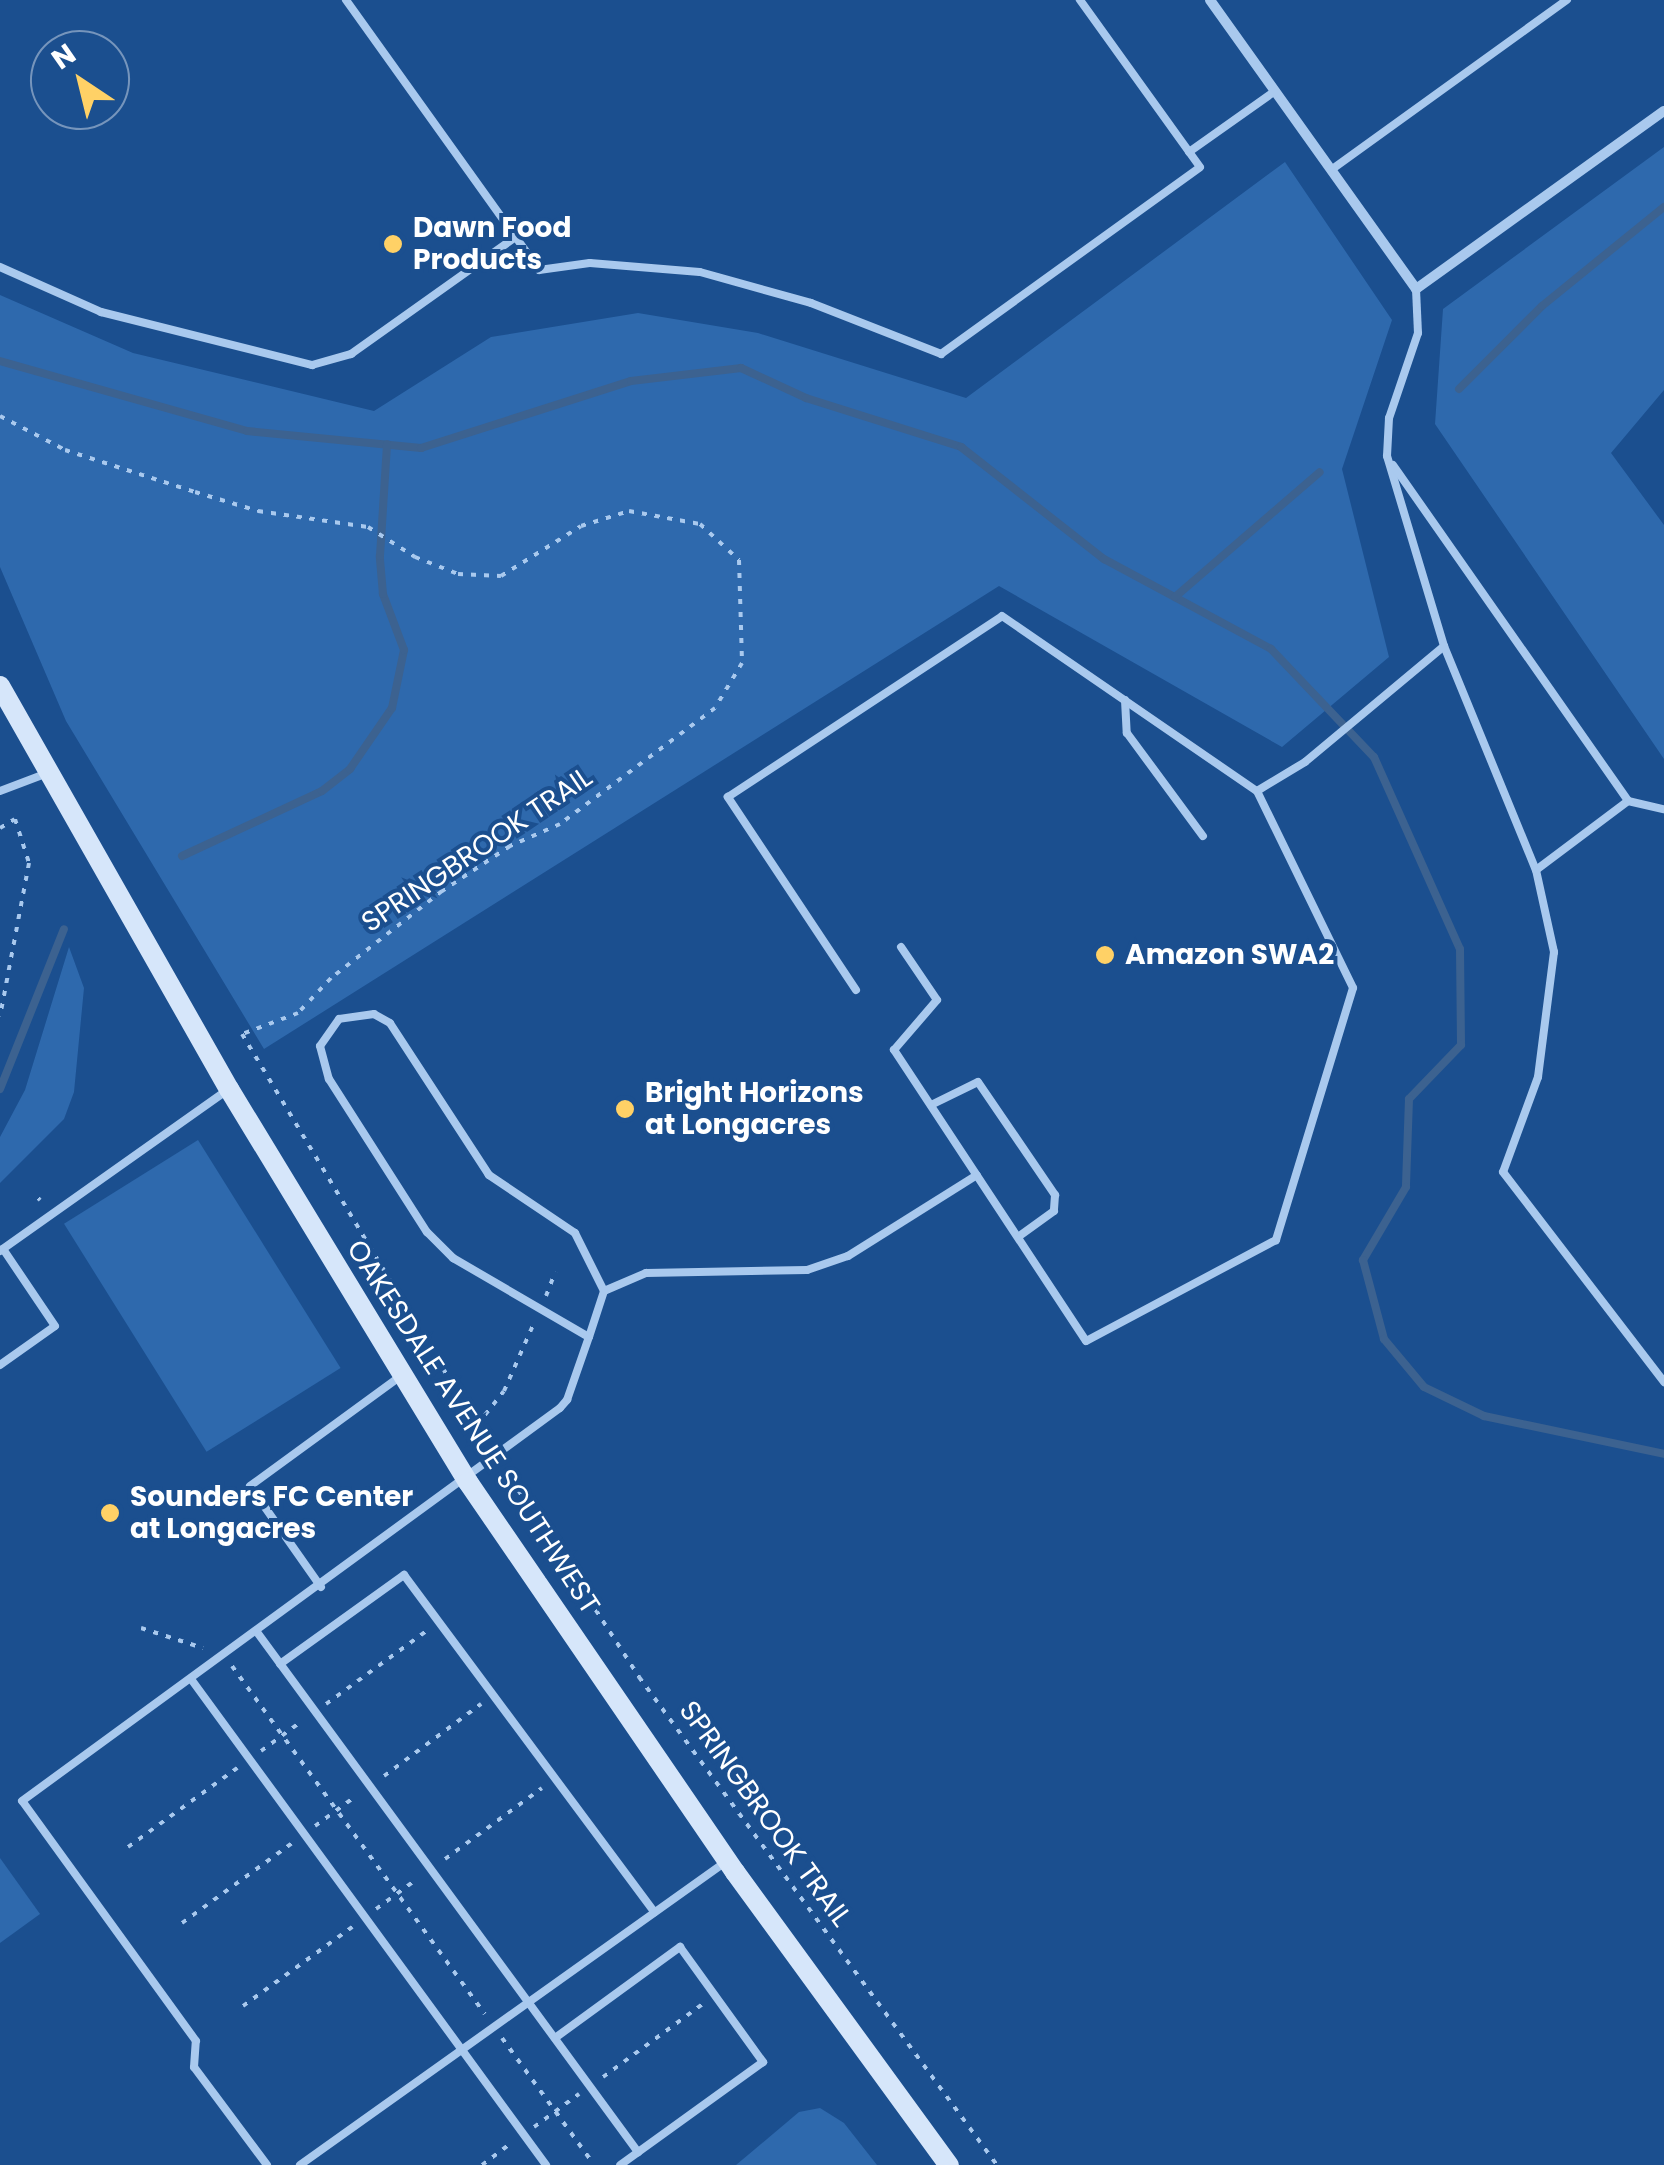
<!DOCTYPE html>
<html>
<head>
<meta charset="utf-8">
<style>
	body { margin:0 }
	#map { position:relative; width:1664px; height:2165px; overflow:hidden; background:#1b4f8f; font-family:Poppins,sans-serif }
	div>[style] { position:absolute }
	.green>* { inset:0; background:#2e69ad; transform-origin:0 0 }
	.stream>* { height:8px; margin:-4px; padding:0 4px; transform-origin:4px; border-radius:4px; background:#3c6290 }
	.path>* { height:4px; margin-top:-2px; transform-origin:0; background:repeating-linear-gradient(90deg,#a9c9ee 0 5px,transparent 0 13px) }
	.lane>* { height:8px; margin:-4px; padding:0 4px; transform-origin:4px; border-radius:4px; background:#a9c9ee }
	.street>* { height:10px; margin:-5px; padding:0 5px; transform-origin:5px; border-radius:5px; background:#a9c9ee }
	.secondary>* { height:20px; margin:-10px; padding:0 10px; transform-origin:10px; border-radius:10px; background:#d6e6fa }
	.dots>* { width:28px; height:28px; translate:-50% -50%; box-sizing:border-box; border:5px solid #1b4f8f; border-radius:50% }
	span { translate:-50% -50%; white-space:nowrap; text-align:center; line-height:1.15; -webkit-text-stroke:8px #1b4f8f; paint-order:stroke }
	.poi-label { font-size:28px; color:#fff; font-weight:700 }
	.left { translate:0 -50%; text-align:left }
	.street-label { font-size:28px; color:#fff }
	.north { position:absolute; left:30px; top:30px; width:100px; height:100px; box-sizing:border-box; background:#1b4f8f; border:2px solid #7695bc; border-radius:50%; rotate:325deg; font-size:28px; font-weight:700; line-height:40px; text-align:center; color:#fff }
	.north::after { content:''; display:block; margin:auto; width:35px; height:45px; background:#ffd166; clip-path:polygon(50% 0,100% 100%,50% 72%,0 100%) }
</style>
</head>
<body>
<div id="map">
	<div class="green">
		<div style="clip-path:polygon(1664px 147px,1664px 390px,1611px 453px,1664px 525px,1664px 759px,1435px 424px,1443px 309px)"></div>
		<div style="clip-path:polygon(1285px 162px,1392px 320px,1342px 469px,1389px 657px,1282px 747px,999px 586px,264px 1049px,66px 721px,0 567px,0 295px,133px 353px,374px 411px,491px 337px,638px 313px,758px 333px,966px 398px)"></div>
		<div style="clip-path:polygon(69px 947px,84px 988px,74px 1092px,64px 1119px,0 1183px,0 1137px,25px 1090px)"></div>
		<div style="left:198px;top:1140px;width:269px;height:158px;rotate:58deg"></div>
		<div style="clip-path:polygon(0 1858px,40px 1914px,0 1943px)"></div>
		<div style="clip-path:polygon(820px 2108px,844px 2123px,877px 2165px,736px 2165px,799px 2112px)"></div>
	</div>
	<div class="stream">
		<div style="left:0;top:361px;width:257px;rotate:15.8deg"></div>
		<div style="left:247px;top:431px;width:175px;rotate:5.6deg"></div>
		<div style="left:421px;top:448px;width:220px;rotate:-17.7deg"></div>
		<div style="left:631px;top:381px;width:111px;rotate:-6.7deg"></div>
		<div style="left:741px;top:368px;width:72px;rotate:24.8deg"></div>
		<div style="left:806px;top:398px;width:163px;rotate:17.5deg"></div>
		<div style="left:961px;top:447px;width:182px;rotate:38.1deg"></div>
		<div style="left:1104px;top:559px;width:190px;rotate:28.3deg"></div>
		<div style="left:1271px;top:649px;width:149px;rotate:46.4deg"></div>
		<div style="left:1374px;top:757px;width:210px;rotate:65.9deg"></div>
		<div style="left:1460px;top:949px;width:96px;rotate:89.4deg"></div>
		<div style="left:1461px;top:1045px;width:75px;rotate:133.9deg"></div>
		<div style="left:1409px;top:1099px;width:88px;rotate:92deg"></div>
		<div style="left:1406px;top:1187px;width:85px;rotate:120.5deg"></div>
		<div style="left:1363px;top:1260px;width:82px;rotate:75.1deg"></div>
		<div style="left:1384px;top:1339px;width:62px;rotate:50.2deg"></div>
		<div style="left:1424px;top:1387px;width:67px;rotate:25.8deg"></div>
		<div style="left:1484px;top:1416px;width:184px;rotate:11.9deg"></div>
		<div style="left:1459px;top:389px;width:117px;rotate:-45deg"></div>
		<div style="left:1542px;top:306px;width:157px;rotate:-39.1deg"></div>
		<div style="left:1175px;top:597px;width:191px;rotate:-40.8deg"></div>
		<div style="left:182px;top:856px;width:154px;rotate:-24.9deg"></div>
		<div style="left:322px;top:791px;width:36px;rotate:-38deg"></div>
		<div style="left:350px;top:769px;width:74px;rotate:-55.5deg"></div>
		<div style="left:392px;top:708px;width:59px;rotate:-78.3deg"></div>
		<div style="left:404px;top:650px;width:60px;rotate:-110.6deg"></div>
		<div style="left:383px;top:594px;width:38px;rotate:-95deg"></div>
		<div style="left:380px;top:556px;width:112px;rotate:-86.4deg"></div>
		<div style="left:0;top:1089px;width:172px;rotate:-68.2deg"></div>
	</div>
	<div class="path">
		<div style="left:0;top:416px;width:73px;rotate:27.6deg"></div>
		<div style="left:65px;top:450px;width:137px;rotate:17.9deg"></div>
		<div style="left:195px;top:492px;width:66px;rotate:16.8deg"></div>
		<div style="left:258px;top:511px;width:111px;rotate:8.3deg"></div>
		<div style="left:368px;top:527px;width:56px;rotate:32.6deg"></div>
		<div style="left:415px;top:557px;width:46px;rotate:21.6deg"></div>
		<div style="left:458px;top:574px;width:43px;rotate:2.7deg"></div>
		<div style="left:501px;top:576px;width:94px;rotate:-32deg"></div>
		<div style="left:581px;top:526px;width:50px;rotate:-17.4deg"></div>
		<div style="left:629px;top:511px;width:72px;rotate:10.4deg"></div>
		<div style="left:700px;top:524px;width:53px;rotate:42.7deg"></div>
		<div style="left:739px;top:560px;width:103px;rotate:88.3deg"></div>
		<div style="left:742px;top:663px;width:52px;rotate:121deg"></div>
		<div style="left:715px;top:708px;width:194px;rotate:143.2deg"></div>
		<div style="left:560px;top:824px;width:55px;rotate:156.3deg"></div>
		<div style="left:510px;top:846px;width:82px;rotate:146.5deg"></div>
		<div style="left:442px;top:891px;width:141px;rotate:141.9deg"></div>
		<div style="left:331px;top:978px;width:48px;rotate:133.3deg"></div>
		<div style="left:298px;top:1013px;width:60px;rotate:159.4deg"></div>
		<div style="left:242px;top:1034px;width:456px;rotate:59deg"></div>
		<div style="left:477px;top:1425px;width:43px;rotate:-51.5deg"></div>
		<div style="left:504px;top:1391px;width:74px;rotate:-66.2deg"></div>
		<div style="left:0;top:828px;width:17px;rotate:-31deg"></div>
		<div style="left:15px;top:819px;width:46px;rotate:72.3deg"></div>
		<div style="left:29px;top:863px;width:156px;rotate:100.7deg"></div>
		<div style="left:38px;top:1198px;width:3px;rotate:45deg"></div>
		<div style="left:546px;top:1296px;width:26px;rotate:-69deg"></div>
		<div style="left:511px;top:1479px;width:236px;rotate:57.1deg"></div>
		<div style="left:639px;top:1677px;width:605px;rotate:53.74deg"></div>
		<div style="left:141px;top:1628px;width:65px;rotate:17.9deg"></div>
		<div style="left:232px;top:1666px;width:430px;rotate:54deg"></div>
		<div style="left:326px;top:1704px;width:126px;rotate:-36deg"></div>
		<div style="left:261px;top:1751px;width:51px;rotate:-36.2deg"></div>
		<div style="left:384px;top:1776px;width:121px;rotate:-36.6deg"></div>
		<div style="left:315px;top:1826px;width:51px;rotate:-36.2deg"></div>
		<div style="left:128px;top:1847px;width:135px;rotate:-35.9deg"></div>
		<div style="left:445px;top:1859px;width:120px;rotate:-36.2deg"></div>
		<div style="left:376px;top:1909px;width:51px;rotate:-36.2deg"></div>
		<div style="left:182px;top:1923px;width:136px;rotate:-36deg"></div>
		<div style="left:243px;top:2006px;width:135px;rotate:-35.9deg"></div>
		<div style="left:502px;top:2038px;width:153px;rotate:54deg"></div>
		<div style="left:603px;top:2077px;width:125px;rotate:-36.2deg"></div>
		<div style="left:534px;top:2127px;width:56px;rotate:-36.3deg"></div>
		<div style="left:482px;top:2165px;width:35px;rotate:-37deg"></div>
	</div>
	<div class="lane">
		<div style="left:346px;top:0;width:332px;rotate:54.4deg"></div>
		<div style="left:539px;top:270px;width:51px;rotate:-7.8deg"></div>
		<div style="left:590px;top:263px;width:110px;rotate:4.7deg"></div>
		<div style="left:700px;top:272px;width:115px;rotate:15.6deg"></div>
		<div style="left:811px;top:303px;width:140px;rotate:21.4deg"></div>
		<div style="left:941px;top:354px;width:319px;rotate:-35.8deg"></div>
		<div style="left:1200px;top:167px;width:206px;rotate:-125.7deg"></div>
		<div style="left:1189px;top:152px;width:105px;rotate:-35.3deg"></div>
		<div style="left:1331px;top:170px;width:291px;rotate:-35.8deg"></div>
		<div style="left:0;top:267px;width:111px;rotate:24deg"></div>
		<div style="left:101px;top:312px;width:218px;rotate:14.1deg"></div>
		<div style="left:312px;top:365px;width:41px;rotate:-15.8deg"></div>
		<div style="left:351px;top:354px;width:204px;rotate:-35.4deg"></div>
		<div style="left:1416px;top:289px;width:44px;rotate:87.4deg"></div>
		<div style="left:1418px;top:333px;width:90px;rotate:108.8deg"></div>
		<div style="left:1389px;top:418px;width:38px;rotate:93deg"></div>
		<div style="left:1387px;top:456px;width:198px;rotate:73.3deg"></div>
		<div style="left:1444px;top:646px;width:242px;rotate:67.7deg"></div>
		<div style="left:1536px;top:870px;width:84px;rotate:77.6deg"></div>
		<div style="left:1554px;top:952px;width:126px;rotate:97.3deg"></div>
		<div style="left:1538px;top:1077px;width:101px;rotate:110.2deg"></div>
		<div style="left:1503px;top:1172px;width:265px;rotate:52.5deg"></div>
		<div style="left:1393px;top:465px;width:410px;rotate:55deg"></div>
		<div style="left:1628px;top:801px;width:115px;rotate:143.1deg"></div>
		<div style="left:1125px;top:700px;width:33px;rotate:87deg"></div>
		<div style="left:1127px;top:733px;width:128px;rotate:53.6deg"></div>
		<div style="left:0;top:791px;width:48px;rotate:-20.7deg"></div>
		<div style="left:1257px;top:791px;width:56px;rotate:-31.1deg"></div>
		<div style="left:1305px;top:762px;width:181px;rotate:-39.8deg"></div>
		<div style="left:1628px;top:801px;width:37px;rotate:13deg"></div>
		<div style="left:856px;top:990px;width:232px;rotate:-123.6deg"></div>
		<div style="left:728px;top:797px;width:328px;rotate:-33.4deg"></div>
		<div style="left:1002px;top:616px;width:309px;rotate:34.5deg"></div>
		<div style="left:1257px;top:791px;width:219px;rotate:64deg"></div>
		<div style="left:1353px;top:988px;width:264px;rotate:107deg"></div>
		<div style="left:1276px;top:1240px;width:215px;rotate:152deg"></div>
		<div style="left:1086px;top:1341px;width:349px;rotate:-123.4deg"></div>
		<div style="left:894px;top:1050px;width:66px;rotate:-49.3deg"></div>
		<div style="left:937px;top:1000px;width:64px;rotate:-124.2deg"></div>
		<div style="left:931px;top:1105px;width:52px;rotate:-26.1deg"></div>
		<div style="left:978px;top:1082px;width:137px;rotate:55.7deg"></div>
		<div style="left:1055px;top:1195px;width:16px;rotate:94deg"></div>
		<div style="left:1054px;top:1211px;width:44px;rotate:144.2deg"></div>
		<div style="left:0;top:1251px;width:281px;rotate:-35.3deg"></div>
		<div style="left:604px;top:1291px;width:46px;rotate:-23.2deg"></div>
		<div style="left:646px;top:1273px;width:161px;rotate:-1.1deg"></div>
		<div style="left:807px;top:1270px;width:43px;rotate:-18.9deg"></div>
		<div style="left:848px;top:1256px;width:152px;rotate:-32.1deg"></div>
		<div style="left:0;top:1365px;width:67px;rotate:-35.3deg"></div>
		<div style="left:55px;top:1326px;width:93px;rotate:-124deg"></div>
		<div style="left:321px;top:1587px;width:123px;rotate:-125.1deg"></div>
		<div style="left:250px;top:1486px;width:187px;rotate:-36.1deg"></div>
		<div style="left:257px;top:1632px;width:645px;rotate:53.77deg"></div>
		<div style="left:280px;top:1664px;width:153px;rotate:-35.7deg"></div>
		<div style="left:404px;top:1575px;width:420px;rotate:53.4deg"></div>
		<div style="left:191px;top:1679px;width:602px;rotate:53.85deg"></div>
		<div style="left:555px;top:2038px;width:155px;rotate:-36.1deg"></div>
		<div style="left:680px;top:1947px;width:142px;rotate:54.2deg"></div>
		<div style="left:763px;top:2062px;width:176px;rotate:144.2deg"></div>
		<div style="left:267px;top:2165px;width:122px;rotate:-126.7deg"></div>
		<div style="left:194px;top:2067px;width:26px;rotate:-86deg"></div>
		<div style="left:196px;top:2041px;width:296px;rotate:-125.9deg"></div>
		<div style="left:22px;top:1801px;width:666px;rotate:-36.15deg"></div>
		<div style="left:560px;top:1408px;width:11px;rotate:-49deg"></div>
		<div style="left:567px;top:1400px;width:67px;rotate:-70.8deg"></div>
		<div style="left:589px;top:1337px;width:48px;rotate:-71.9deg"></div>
		<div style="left:604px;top:1291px;width:65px;rotate:-116.6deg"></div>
		<div style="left:575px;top:1233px;width:104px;rotate:-146deg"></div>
		<div style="left:489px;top:1175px;width:181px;rotate:-123.1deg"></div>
		<div style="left:390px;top:1023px;width:18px;rotate:-151deg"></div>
		<div style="left:374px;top:1014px;width:35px;rotate:172deg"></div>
		<div style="left:339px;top:1019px;width:33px;rotate:125deg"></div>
		<div style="left:320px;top:1046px;width:34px;rotate:75deg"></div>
		<div style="left:329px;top:1079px;width:182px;rotate:57.4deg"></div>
		<div style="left:427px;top:1232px;width:37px;rotate:45deg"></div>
		<div style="left:453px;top:1258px;width:157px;rotate:30.2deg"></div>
		<div style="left:300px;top:2165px;width:521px;rotate:-35.46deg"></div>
	</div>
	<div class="street">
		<div style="left:1210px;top:0;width:355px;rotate:54.5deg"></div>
		<div style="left:1416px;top:289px;width:305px;rotate:-35.7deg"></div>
	</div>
	<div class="secondary">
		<div style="left:0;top:686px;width:464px;rotate:60.4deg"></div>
		<div style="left:229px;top:1089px;width:460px;rotate:58.7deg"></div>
		<div style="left:468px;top:1482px;width:473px;rotate:55.6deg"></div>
		<div style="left:735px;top:1872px;width:363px;rotate:53.9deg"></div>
	</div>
	<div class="dots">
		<div style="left:393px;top:244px;background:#ffd166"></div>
		<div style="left:1105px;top:955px;background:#ffd166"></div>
		<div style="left:625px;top:1109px;background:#ffd166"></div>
		<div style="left:110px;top:1513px;background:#ffd166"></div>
	</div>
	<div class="poi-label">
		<span class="left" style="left:413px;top:244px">Dawn Food<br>Products</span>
		<span class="left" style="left:1125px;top:955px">Amazon SWA2</span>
		<span class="left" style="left:645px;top:1109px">Bright Horizons<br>at Longacres</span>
		<span class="left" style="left:130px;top:1513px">Sounders FC Center<br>at Longacres</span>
	</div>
	<div class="street-label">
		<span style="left:477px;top:850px;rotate:-34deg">SPRINGBROOK TRAIL</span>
		<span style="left:473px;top:1427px;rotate:57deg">OAKESDALE AVENUE SOUTHWEST</span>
		<span style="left:765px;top:1814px;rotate:54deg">SPRINGBROOK TRAIL</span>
	</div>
	<div class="north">N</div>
</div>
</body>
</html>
